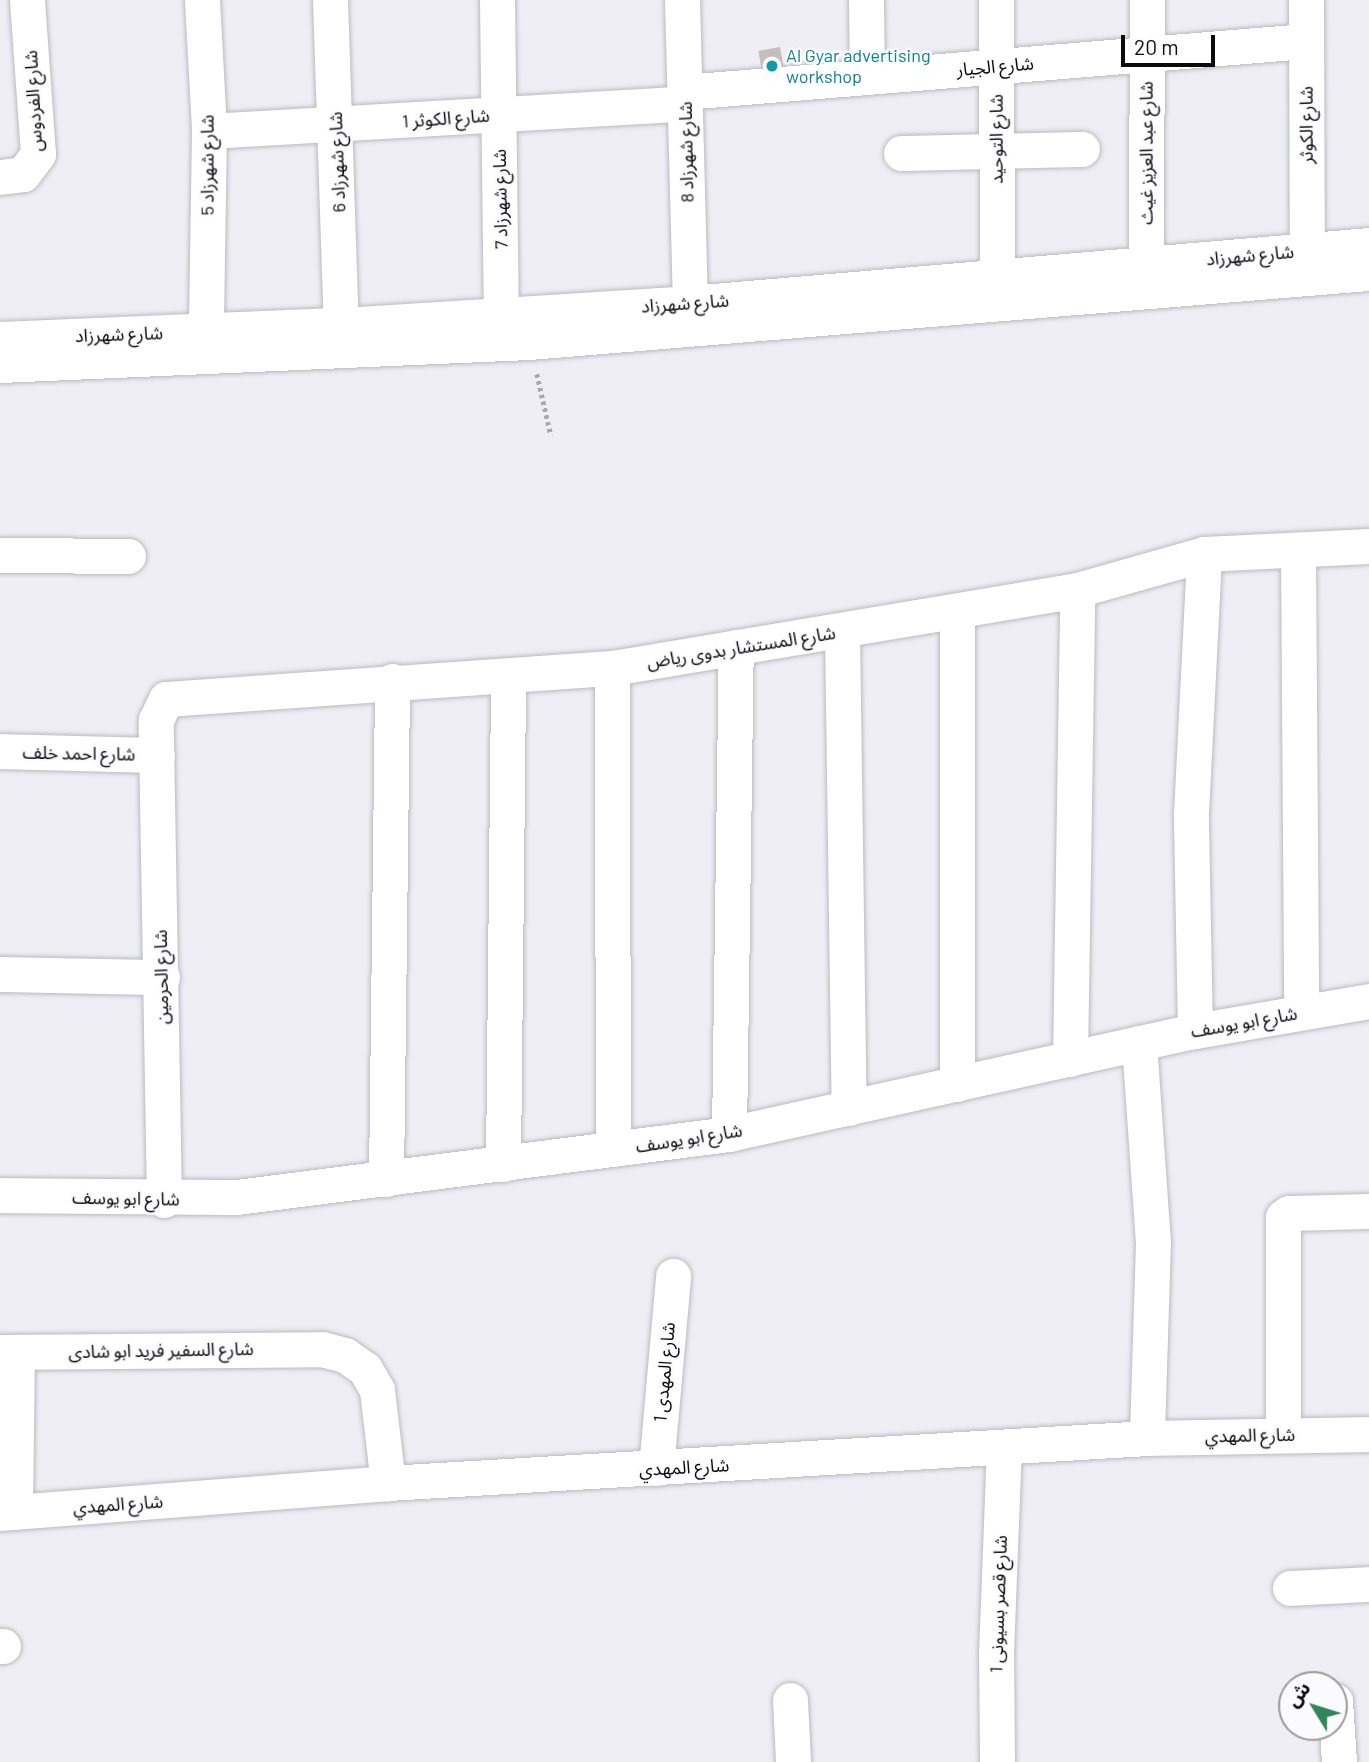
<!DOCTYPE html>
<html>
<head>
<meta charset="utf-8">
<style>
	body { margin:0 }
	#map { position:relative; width:1369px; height:1762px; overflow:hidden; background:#eeeef4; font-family:Barlow,"Noto Sans Arabic",sans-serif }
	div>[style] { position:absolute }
	.building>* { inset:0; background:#c5bfbb; transform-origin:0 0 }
	.path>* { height:4.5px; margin-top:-2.25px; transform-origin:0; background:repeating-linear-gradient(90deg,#a8a8ad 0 3.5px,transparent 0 7px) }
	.roads { filter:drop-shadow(0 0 2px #babac1) drop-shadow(0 0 2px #babac1) }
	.minor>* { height:35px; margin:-17.5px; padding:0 17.5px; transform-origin:17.5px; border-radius:17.5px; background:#fff }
	.dots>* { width:19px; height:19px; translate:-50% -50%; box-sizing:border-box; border:4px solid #fbfbfe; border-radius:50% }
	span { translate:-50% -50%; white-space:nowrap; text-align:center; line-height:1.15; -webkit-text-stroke:5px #fbfbfe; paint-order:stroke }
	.culture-label { font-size:18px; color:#0d838f }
	.left { translate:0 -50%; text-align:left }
	.street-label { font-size:18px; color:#0b0b0d }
	.north { position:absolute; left:1278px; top:1671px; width:70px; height:70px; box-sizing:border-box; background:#fbfbfe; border:2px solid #9b9b9e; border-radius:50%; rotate:308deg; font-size:19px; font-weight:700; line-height:28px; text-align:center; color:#0b0b0d }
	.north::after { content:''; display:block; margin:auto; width:24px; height:32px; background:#308559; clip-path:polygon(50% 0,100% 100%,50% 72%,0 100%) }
	.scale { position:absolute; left:1121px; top:35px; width:94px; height:32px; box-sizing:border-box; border:4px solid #0b0b0d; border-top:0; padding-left:9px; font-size:21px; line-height:24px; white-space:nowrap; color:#0b0b0d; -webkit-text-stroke:5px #fbfbfe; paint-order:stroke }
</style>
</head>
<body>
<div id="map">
	<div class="building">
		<div style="left:780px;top:47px;width:36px;height:22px;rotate:80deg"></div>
	</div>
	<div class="path">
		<div style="left:537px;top:374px;width:63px;rotate:77.1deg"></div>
	</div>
	<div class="roads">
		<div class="minor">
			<div style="left:202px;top:0;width:131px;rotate:86.9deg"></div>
			<div style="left:209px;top:131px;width:200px;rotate:90.9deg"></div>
			<div style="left:330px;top:0;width:325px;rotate:88.1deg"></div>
			<div style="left:497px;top:0;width:315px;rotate:89.3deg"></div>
			<div style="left:682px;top:0;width:303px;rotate:88.5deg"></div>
			<div style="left:866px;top:0;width:77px;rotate:89.3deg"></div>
			<div style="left:996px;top:0;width:277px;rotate:89.8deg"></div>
			<div style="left:1306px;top:0;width:250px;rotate:89.8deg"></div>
			<div style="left:684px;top:92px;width:624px;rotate:-4.69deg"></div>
			<div style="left:209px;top:131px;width:476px;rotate:-3.3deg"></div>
			<div style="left:901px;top:153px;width:181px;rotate:-1.3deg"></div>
			<div style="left:0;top:177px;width:23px;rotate:-7deg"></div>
			<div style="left:23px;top:174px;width:25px;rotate:-53deg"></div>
			<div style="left:38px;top:154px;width:154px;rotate:-94.1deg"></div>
			<div style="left:1146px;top:264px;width:264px;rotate:-89.8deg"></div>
			<div style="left:0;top:339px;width:341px;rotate:-2.4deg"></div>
			<div style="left:341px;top:325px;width:350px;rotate:-3.6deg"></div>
			<div style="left:690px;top:303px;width:681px;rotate:-4.88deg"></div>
			<div style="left:0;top:365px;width:529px;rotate:-2.49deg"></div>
			<div style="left:529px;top:342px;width:843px;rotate:-4.7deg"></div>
			<div style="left:1298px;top:550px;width:461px;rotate:89.6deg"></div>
			<div style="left:0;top:555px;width:128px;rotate:0.4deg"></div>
			<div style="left:957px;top:611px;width:473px;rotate:90deg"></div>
			<div style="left:842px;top:631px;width:477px;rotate:89.2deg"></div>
			<div style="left:612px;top:668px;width:481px;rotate:89.9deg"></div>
			<div style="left:0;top:751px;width:157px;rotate:1.5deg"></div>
			<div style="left:0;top:974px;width:162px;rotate:1.1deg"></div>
			<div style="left:1195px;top:1031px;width:218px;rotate:-91.1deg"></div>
			<div style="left:1191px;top:813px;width:259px;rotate:-87.1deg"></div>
			<div style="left:1139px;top:1043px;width:199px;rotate:86deg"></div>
			<div style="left:1153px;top:1242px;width:196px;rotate:91.8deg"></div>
			<div style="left:1070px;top:1059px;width:469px;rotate:-89.1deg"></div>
			<div style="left:729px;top:1134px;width:487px;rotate:-89.2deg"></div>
			<div style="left:503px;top:1164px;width:486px;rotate:-89.4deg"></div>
			<div style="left:386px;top:1179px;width:498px;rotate:-89.3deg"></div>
			<div style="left:0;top:1195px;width:237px;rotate:0.5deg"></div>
			<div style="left:237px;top:1197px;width:496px;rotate:-7.3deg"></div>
			<div style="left:729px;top:1134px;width:477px;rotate:-12.5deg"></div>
			<div style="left:1195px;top:1031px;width:177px;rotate:-9.8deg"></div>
			<div style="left:164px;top:1200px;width:480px;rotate:-91deg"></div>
			<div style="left:156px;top:720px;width:23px;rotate:-65deg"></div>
			<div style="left:166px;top:699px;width:447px;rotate:-4deg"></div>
			<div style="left:612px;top:668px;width:471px;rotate:-9.5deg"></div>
			<div style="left:1077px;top:590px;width:132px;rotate:-15.8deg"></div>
			<div style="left:1204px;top:554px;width:165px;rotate:-2.8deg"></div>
			<div style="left:0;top:1352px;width:322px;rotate:-0.5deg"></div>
			<div style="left:322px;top:1349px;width:24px;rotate:15deg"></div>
			<div style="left:345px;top:1355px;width:24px;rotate:35deg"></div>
			<div style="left:365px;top:1369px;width:24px;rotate:60deg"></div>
			<div style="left:377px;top:1390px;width:94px;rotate:83.3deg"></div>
			<div style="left:1283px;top:1434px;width:217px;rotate:-90deg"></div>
			<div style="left:1283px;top:1217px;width:7px;rotate:-34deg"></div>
			<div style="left:1289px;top:1213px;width:80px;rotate:-1.4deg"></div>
			<div style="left:656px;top:1468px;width:193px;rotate:-84.9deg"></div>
			<div style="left:15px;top:1512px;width:160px;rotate:-89.3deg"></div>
			<div style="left:0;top:1513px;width:389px;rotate:-4.4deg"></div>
			<div style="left:388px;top:1483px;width:760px;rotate:-3.39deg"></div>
			<div style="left:1147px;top:1438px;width:222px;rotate:-1deg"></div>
			<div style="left:1290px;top:1588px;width:79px;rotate:-2.9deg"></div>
			<div style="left:0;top:1646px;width:3px"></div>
			<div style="left:790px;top:1700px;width:62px;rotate:87.2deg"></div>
			<div style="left:1335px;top:1701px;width:61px;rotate:86.2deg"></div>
			<div style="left:997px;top:1762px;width:109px;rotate:-90.5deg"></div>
			<div style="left:996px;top:1653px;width:206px;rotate:-87.8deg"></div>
		</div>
	</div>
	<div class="dots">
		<div style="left:772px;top:66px;background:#0f9aa8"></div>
	</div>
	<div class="culture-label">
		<span class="left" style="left:786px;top:66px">Al Gyar advertising<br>workshop</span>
	</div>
	<div class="street-label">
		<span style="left:995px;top:66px;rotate:-5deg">شارع الجيار</span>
		<span style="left:33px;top:101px;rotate:-93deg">شارع الفردوس</span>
		<span style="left:446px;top:118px;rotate:-4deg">شارع الكوثر 1</span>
		<span style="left:1306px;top:125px;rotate:-90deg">شارع الكوثر</span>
		<span style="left:996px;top:139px;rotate:-90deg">شارع التوحيد</span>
		<span style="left:686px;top:152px;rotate:-91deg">شارع شهرزاد 8</span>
		<span style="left:1146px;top:153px;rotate:-90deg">شارع عبد العزيز غيث</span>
		<span style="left:337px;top:162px;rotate:-92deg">شارع شهرزاد 6</span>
		<span style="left:207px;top:165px;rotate:-90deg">شارع شهرزاد 5</span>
		<span style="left:500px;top:199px;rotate:-91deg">شارع شهرزاد 7</span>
		<span style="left:1250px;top:255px;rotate:-5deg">شارع شهرزاد</span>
		<span style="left:685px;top:303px;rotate:-4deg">شارع شهرزاد</span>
		<span style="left:119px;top:334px;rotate:-2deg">شارع شهرزاد</span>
		<span style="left:741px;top:647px;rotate:-9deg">شارع المستشار بدوى رياض</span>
		<span style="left:79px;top:753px;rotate:1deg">شارع احمد خلف</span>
		<span style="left:161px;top:977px;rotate:-91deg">شارع الحرمين</span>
		<span style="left:1244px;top:1022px;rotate:-10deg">شارع ابو يوسف</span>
		<span style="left:689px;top:1138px;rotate:-9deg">شارع ابو يوسف</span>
		<span style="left:126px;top:1198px;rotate:1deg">شارع ابو يوسف</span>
		<span style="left:161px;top:1350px;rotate:-1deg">شارع السفير فريد ابو شادى</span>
		<span style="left:664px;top:1372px;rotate:-85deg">شارع المهدى 1</span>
		<span style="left:1250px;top:1435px;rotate:-1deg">شارع المهدي</span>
		<span style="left:684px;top:1467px;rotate:-3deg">شارع المهدي</span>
		<span style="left:118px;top:1504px;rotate:-4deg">شارع المهدي</span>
		<span style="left:998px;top:1604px;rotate:-88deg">شارع قصر بسيونى 1</span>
	</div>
	<div class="north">ش</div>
	<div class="scale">20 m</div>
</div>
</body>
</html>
